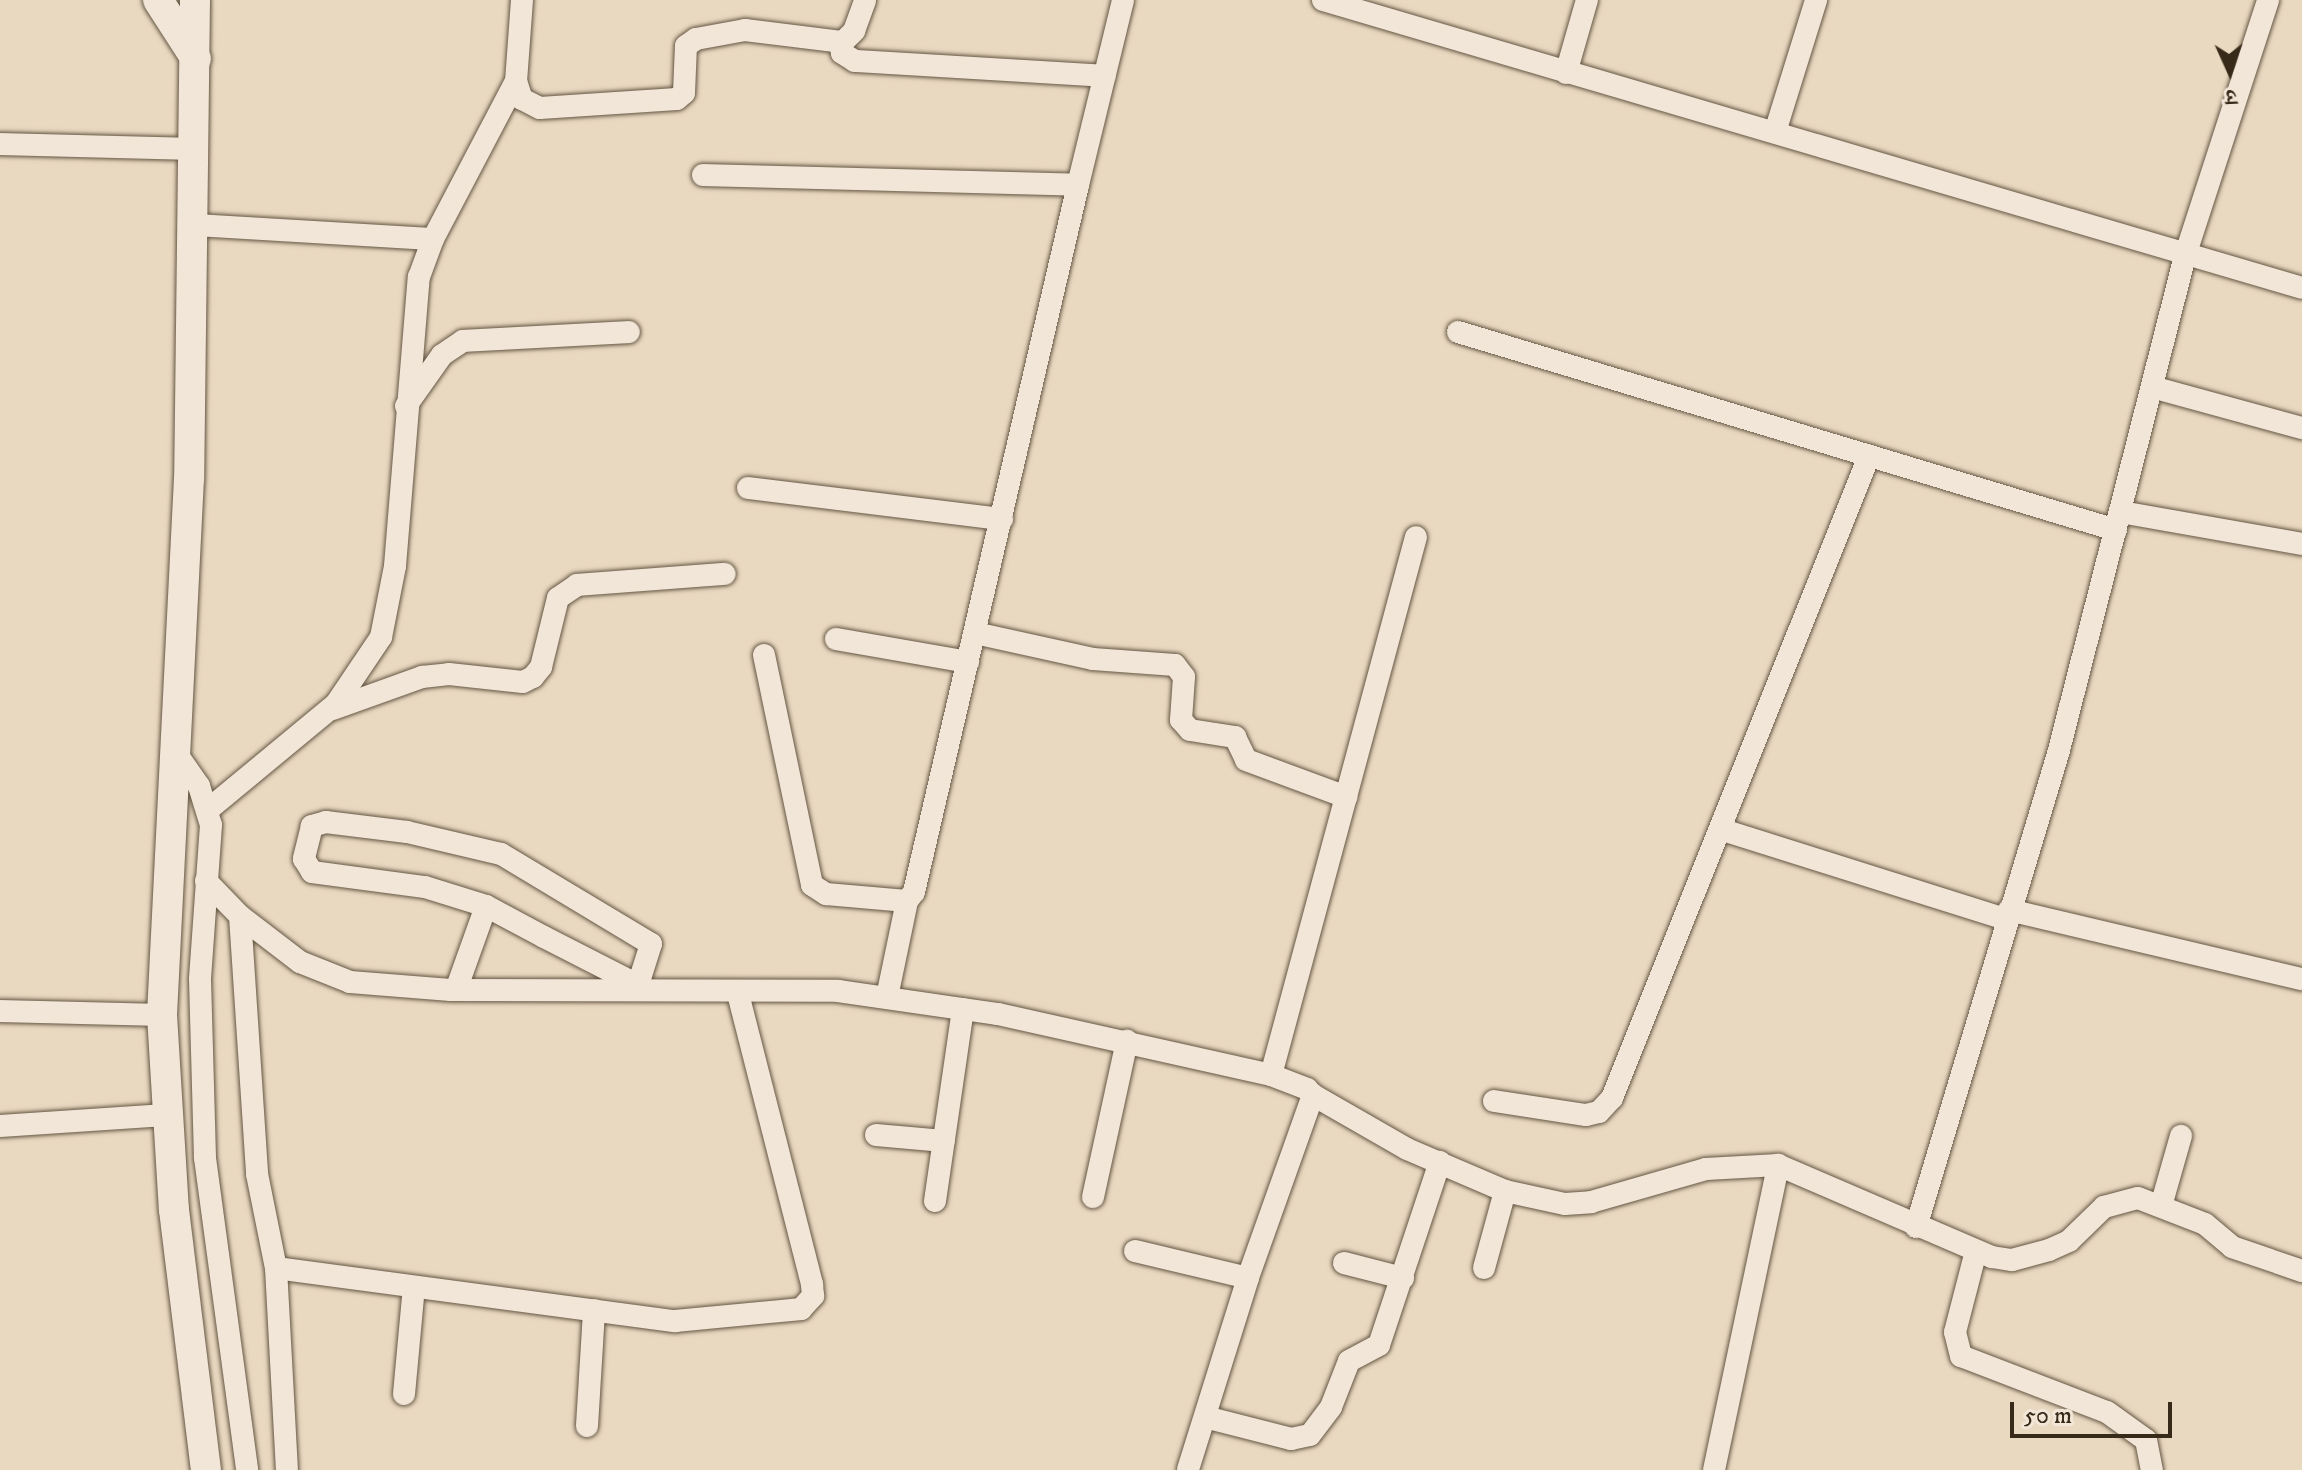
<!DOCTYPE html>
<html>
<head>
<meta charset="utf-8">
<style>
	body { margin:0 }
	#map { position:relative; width:2302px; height:1470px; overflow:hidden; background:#ead9c1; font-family:"IM FELL DW Pica","Noto Serif Devanagari",serif }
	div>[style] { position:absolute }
	.roads { filter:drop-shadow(0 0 2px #645643) drop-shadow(0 0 2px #645643) }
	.street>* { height:22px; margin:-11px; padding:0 11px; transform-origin:11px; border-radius:11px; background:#f1e6d7 }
	.secondary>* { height:30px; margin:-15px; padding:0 15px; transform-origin:15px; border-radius:15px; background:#f1e6d7 }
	span { translate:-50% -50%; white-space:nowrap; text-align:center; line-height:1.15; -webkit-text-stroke:8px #f1e6d7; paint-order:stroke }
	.north { position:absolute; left:2190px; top:32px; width:80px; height:80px; -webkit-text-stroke:6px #f1e6d7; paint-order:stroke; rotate:177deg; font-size:22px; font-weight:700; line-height:32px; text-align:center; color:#382a19 }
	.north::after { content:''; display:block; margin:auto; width:28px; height:36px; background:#382a19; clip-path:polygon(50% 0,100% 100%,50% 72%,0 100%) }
	.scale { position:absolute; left:2010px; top:1402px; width:162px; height:36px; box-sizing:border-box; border:4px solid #382a19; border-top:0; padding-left:10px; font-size:24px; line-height:28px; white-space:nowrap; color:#382a19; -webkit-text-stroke:6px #f1e6d7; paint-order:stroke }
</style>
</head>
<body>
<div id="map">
	<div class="roads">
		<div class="street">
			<div style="left:522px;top:0;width:81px;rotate:94.2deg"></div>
			<div style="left:516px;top:81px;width:19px;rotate:72deg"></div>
			<div style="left:522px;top:99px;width:20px;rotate:27deg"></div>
			<div style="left:540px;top:108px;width:137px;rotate:-3.8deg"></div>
			<div style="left:677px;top:99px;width:9px;rotate:-41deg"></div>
			<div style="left:684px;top:93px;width:47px;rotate:-87.6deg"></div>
			<div style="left:686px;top:46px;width:12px;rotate:-35deg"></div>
			<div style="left:696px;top:39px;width:50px;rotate:-10.4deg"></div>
			<div style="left:745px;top:30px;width:99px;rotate:7deg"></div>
			<div style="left:843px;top:42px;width:16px;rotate:-45deg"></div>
			<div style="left:854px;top:31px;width:33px;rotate:-70deg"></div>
			<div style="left:1323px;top:0;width:1020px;rotate:16.39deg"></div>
			<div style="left:840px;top:42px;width:11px;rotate:80deg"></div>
			<div style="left:842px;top:53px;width:15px;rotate:32deg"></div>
			<div style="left:855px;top:61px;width:250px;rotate:3.4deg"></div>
			<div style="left:1566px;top:73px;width:76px;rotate:-74deg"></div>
			<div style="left:1775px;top:132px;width:138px;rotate:-72.7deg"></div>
			<div style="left:0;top:144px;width:194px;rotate:1.5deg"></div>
			<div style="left:703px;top:175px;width:375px;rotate:1.5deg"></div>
			<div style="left:1078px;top:185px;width:190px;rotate:-76.3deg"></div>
			<div style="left:194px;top:225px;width:239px;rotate:3.4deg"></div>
			<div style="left:1458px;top:332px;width:687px;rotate:16.75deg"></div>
			<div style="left:2152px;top:387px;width:156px;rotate:15.3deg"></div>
			<div style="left:406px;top:406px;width:62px;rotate:-54.8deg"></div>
			<div style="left:442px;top:355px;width:25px;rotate:-34deg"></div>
			<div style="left:463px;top:341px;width:166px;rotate:-3.1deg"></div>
			<div style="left:748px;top:488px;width:256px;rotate:7deg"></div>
			<div style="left:2121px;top:512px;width:184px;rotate:10deg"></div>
			<div style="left:975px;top:633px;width:121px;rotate:12.4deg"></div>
			<div style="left:1093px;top:659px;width:82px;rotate:4.2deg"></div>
			<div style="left:1175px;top:665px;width:15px;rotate:53deg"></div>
			<div style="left:1184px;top:677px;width:43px;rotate:94deg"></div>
			<div style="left:1181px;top:720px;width:13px;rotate:48deg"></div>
			<div style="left:1190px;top:730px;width:46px;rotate:8.8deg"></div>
			<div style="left:1235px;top:737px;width:25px;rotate:64deg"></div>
			<div style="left:1246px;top:760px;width:107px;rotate:20.3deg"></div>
			<div style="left:836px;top:639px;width:134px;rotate:9.9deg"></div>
			<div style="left:764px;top:655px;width:235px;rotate:78.2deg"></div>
			<div style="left:812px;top:885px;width:17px;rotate:33deg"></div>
			<div style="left:826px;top:894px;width:81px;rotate:4.9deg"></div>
			<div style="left:907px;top:901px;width:11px;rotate:-52deg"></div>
			<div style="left:914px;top:892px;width:726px;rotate:-76.94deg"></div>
			<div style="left:333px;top:709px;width:95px;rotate:-19.8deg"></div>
			<div style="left:422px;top:677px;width:27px;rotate:-6deg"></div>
			<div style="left:449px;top:674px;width:74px;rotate:6.2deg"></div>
			<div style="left:523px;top:682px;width:11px;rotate:-27deg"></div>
			<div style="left:533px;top:677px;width:13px;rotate:-51deg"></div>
			<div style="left:541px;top:667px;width:71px;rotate:-76.2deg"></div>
			<div style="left:558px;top:598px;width:23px;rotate:-34deg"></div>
			<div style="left:577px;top:585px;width:148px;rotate:-4.3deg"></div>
			<div style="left:174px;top:750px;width:44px;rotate:55.2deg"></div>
			<div style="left:199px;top:786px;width:41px;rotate:72.9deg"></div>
			<div style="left:211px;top:825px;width:154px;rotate:94.1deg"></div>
			<div style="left:200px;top:979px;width:179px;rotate:88.4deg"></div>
			<div style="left:205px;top:1158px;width:315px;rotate:82.3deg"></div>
			<div style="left:209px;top:809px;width:165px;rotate:-39.6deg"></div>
			<div style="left:336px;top:704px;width:81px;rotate:-56.1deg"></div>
			<div style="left:381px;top:637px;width:72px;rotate:-78.8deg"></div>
			<div style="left:395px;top:566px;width:290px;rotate:-85.3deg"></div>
			<div style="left:419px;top:277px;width:40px;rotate:-69.8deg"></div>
			<div style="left:433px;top:239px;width:178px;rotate:-62.3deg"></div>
			<div style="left:1723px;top:830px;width:297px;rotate:17.5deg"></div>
			<div style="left:206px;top:881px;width:49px;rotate:45.8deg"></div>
			<div style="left:240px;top:916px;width:259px;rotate:86.2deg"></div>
			<div style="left:257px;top:1174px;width:96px;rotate:78.6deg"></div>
			<div style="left:276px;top:1268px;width:403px;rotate:7.6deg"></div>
			<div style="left:675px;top:1321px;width:127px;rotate:-5.4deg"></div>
			<div style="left:801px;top:1309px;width:18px;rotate:-47deg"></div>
			<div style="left:813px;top:1296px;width:12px;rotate:-95deg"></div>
			<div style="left:812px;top:1284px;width:299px;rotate:-104.3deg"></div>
			<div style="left:2009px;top:910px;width:301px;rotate:13.3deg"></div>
			<div style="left:240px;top:916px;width:76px;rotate:37.5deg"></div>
			<div style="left:300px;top:962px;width:54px;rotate:21.8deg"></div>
			<div style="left:350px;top:982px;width:101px;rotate:4.5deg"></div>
			<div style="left:451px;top:990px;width:387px;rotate:0.1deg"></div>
			<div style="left:838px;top:991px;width:162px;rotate:8.2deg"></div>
			<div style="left:998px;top:1014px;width:280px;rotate:12.6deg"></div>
			<div style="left:1271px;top:1075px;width:39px;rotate:21deg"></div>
			<div style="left:1307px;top:1089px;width:8px;rotate:45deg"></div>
			<div style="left:1313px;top:1095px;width:194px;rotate:109.6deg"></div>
			<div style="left:1248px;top:1278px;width:201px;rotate:107.4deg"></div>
			<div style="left:638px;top:985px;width:43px;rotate:-72.4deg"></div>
			<div style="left:651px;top:944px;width:175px;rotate:-149deg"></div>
			<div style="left:501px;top:854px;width:97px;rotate:-166.8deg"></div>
			<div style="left:407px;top:832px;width:82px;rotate:-173deg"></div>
			<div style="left:326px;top:822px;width:15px;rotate:164deg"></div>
			<div style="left:312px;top:826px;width:34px;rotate:104deg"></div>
			<div style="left:304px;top:859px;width:15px;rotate:58deg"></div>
			<div style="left:312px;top:872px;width:114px;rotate:7.6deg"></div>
			<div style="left:425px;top:887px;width:64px;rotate:17.3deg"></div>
			<div style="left:486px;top:906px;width:66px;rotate:28.1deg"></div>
			<div style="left:544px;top:937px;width:106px;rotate:27.1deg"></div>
			<div style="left:638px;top:985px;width:10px;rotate:29deg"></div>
			<div style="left:456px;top:990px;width:89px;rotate:-70.3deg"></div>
			<div style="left:887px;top:997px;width:98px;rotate:-78.2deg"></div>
			<div style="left:0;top:1011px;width:162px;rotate:1.4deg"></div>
			<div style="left:1271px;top:1075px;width:557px;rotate:-74.92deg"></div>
			<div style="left:1313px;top:1095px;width:108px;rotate:29.9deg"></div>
			<div style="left:1407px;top:1149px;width:107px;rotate:23.2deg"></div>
			<div style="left:1505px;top:1191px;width:61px;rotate:12.2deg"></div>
			<div style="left:1565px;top:1204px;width:26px;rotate:-4deg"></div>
			<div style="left:1591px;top:1202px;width:120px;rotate:-16deg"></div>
			<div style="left:1706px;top:1169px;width:72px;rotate:-3.2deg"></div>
			<div style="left:1778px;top:1165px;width:233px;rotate:23.3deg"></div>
			<div style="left:1992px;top:1257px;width:20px;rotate:9deg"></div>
			<div style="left:2012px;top:1260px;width:38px;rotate:-15deg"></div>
			<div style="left:2049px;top:1250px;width:22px;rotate:-24deg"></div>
			<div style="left:2069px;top:1241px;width:49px;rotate:-44.2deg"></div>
			<div style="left:2104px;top:1207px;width:35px;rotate:-15deg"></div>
			<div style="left:2138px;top:1198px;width:72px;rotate:21.2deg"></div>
			<div style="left:2205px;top:1224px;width:35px;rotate:40deg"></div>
			<div style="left:2232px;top:1247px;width:74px;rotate:18.9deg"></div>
			<div style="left:1494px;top:1101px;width:93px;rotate:8.7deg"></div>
			<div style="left:1586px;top:1115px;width:13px;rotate:-13deg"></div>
			<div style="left:1599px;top:1112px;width:19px;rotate:-47deg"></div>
			<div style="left:1612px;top:1098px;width:692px;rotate:-68.18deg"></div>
			<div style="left:0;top:1126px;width:166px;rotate:-3.8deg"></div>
			<div style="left:876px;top:1135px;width:68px;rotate:5deg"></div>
			<div style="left:1093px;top:1197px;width:160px;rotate:-77.7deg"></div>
			<div style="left:935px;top:1201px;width:194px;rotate:-81.7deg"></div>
			<div style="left:2161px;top:1206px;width:73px;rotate:-74.1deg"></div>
			<div style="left:1916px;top:1227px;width:498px;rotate:-73.3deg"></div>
			<div style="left:2059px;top:750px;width:510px;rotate:-75.69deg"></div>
			<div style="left:2185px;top:256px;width:269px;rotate:-72deg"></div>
			<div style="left:1135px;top:1251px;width:116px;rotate:13.4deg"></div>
			<div style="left:1976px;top:1251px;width:84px;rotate:104.5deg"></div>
			<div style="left:1955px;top:1332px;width:25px;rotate:76deg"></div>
			<div style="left:1961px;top:1356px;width:156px;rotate:21deg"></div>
			<div style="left:2107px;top:1412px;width:48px;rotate:35.7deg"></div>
			<div style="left:2146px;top:1440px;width:31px;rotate:79deg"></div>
			<div style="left:1344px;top:1263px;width:61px;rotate:14.3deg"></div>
			<div style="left:276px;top:1268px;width:202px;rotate:86.9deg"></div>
			<div style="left:1484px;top:1268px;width:80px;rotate:-74.7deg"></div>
			<div style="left:404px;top:1394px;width:107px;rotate:-84.7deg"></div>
			<div style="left:1205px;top:1417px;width:89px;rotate:14.3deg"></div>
			<div style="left:1291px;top:1439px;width:19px;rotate:-12deg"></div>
			<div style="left:1310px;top:1435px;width:35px;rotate:-53deg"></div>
			<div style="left:1331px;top:1407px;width:49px;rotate:-68.6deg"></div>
			<div style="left:1349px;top:1361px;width:34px;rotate:-28deg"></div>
			<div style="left:1379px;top:1345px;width:193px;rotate:-71.6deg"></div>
			<div style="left:587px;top:1426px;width:116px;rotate:-86.5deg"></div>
			<div style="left:1714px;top:1470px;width:312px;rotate:-78.1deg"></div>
		</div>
		<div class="secondary">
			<div style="left:158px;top:0;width:70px;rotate:57.2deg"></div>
			<div style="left:195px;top:0;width:478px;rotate:90.7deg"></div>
			<div style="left:189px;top:478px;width:538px;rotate:92.88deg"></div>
			<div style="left:162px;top:1015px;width:195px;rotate:86.5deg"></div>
			<div style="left:174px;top:1210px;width:262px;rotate:83deg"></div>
		</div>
	</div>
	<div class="north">उ</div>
	<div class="scale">50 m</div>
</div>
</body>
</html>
